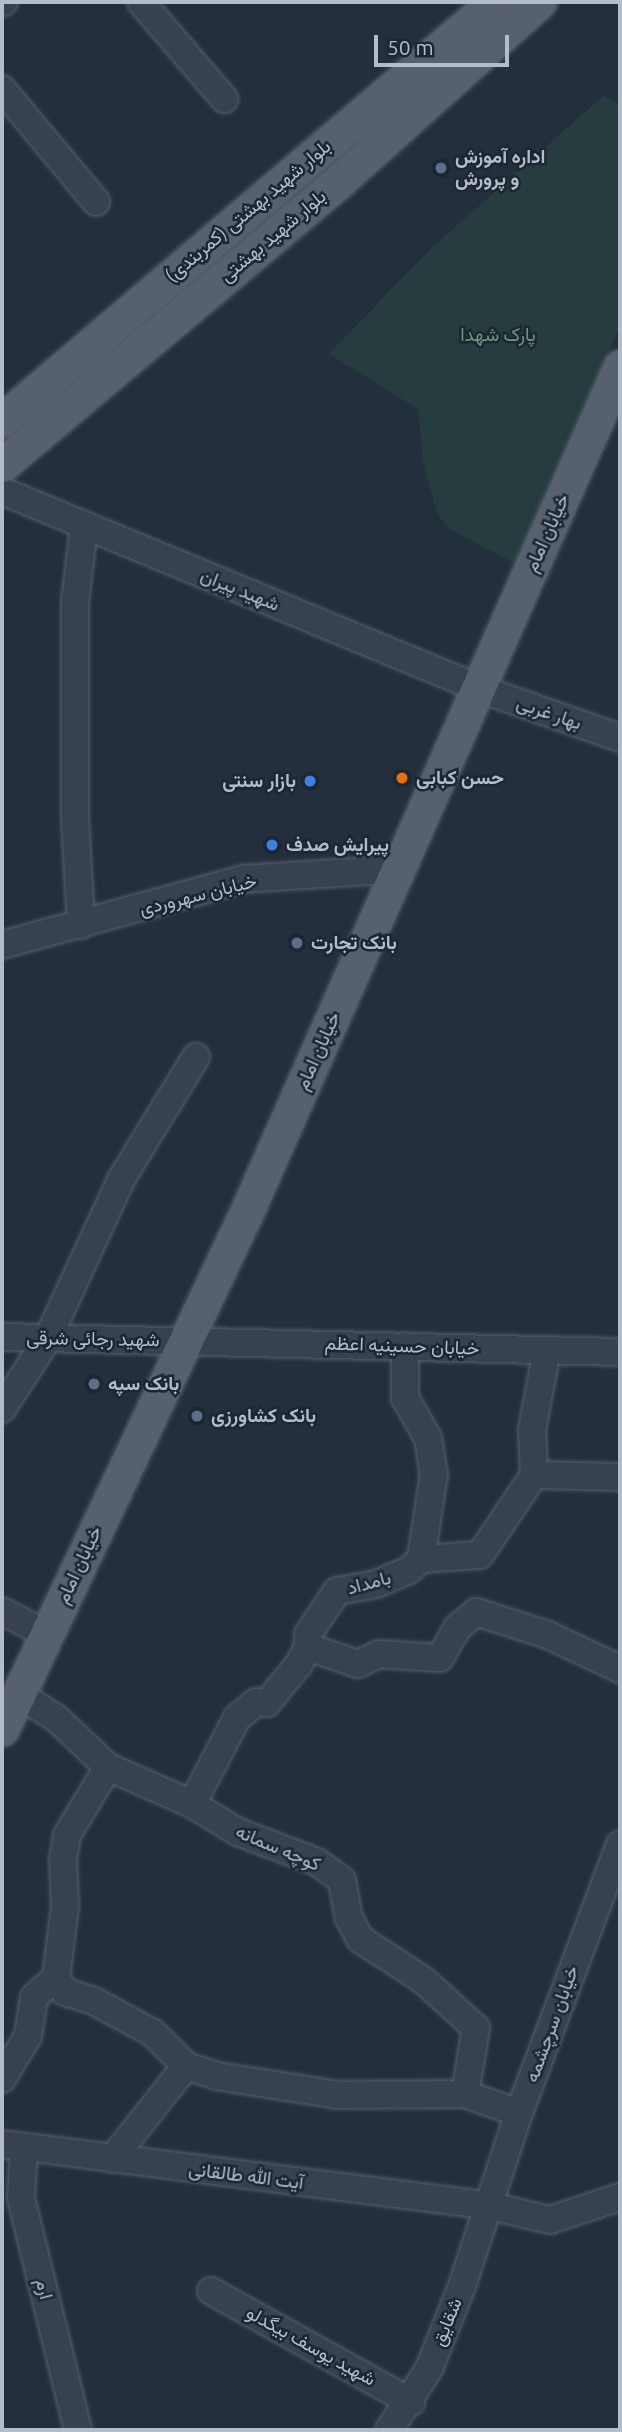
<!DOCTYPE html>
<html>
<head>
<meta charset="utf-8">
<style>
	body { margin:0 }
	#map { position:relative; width:622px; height:2432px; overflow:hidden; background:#242f3e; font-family:Ubuntu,Vazirmatn,sans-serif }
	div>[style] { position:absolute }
	.green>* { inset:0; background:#263c3f }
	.roads { filter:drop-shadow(0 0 2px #565f6c) drop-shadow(0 0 2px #565f6c) }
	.minor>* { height:26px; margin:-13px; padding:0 13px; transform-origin:13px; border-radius:13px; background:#38414e }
	.major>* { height:33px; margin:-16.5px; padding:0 16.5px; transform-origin:16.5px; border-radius:16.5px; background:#56606e }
	.dots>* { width:19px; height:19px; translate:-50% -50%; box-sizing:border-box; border:4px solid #1d2633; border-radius:50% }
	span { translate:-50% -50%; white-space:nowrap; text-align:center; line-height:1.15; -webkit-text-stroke:5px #1d2633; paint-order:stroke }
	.poi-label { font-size:19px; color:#b4bcc9; font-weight:700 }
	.left { translate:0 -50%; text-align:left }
	.right { translate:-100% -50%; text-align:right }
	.street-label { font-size:19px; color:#b4bcc9 }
	.park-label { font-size:19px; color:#6b9a76 }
	.frame { position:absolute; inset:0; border:4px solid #b4bcc9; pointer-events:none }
	.scale { position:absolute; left:374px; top:35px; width:135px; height:32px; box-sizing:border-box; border:4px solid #b4bcc9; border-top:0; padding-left:9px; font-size:21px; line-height:24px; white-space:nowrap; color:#b4bcc9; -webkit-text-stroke:5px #1d2633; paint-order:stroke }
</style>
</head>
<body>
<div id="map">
	<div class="green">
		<div style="clip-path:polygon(604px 95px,620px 106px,620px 325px,518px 565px,449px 529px,437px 513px,423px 463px,418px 409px,329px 354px,427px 252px)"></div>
	</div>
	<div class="roads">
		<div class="minor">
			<div style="left:141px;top:2px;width:128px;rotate:49.4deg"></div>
			<div style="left:2px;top:3px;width:2px;rotate:-27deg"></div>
			<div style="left:2px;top:89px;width:147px;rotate:50.2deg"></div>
			<div style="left:2px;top:491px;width:515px;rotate:22.48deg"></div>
			<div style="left:478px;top:688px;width:151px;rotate:19.4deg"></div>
			<div style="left:81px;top:925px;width:109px;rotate:-93.2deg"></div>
			<div style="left:75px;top:816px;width:214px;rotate:-90deg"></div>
			<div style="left:75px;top:602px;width:77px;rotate:-83.2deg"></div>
			<div style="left:2px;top:945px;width:251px;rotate:-15.3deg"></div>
			<div style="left:244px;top:879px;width:154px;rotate:-3.7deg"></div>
			<div style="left:2px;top:1337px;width:618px;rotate:1.39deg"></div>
			<div style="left:405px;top:1346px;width:52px;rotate:90deg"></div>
			<div style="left:405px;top:1398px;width:46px;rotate:60.1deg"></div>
			<div style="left:428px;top:1438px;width:36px;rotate:81deg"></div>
			<div style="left:434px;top:1474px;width:86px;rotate:98.7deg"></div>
			<div style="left:2px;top:1409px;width:85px;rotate:-57.1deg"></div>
			<div style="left:48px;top:1338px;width:176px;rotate:-65.2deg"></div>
			<div style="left:122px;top:1178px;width:142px;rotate:-58.6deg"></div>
			<div style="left:534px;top:1475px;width:45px;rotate:-92.5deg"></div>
			<div style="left:532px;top:1430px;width:81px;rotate:-79.4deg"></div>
			<div style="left:2px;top:1611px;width:50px;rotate:27.6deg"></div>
			<div style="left:308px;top:1647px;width:53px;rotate:18.8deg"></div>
			<div style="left:358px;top:1664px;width:23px;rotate:-25deg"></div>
			<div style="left:379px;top:1654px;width:61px;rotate:3.8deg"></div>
			<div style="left:440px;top:1658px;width:34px;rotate:-60deg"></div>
			<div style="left:457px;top:1628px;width:25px;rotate:-40deg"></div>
			<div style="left:476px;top:1612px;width:76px;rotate:17.7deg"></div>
			<div style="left:548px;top:1635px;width:80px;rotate:25.3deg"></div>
			<div style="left:18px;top:1694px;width:45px;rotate:32.3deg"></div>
			<div style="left:56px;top:1718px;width:71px;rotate:43.3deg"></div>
			<div style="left:108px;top:1767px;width:92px;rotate:23.8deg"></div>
			<div style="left:192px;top:1804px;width:54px;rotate:31.3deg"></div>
			<div style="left:238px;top:1832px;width:85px;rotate:20.8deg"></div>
			<div style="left:317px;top:1862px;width:31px;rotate:36deg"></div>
			<div style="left:342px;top:1880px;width:39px;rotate:80deg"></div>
			<div style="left:349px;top:1918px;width:24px;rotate:62deg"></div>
			<div style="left:360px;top:1939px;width:75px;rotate:33.1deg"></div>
			<div style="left:423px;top:1980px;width:72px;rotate:42.2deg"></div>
			<div style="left:476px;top:2028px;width:67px;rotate:99.5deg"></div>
			<div style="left:108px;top:1767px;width:79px;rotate:121.1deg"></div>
			<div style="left:67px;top:1835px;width:24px;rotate:99deg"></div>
			<div style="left:63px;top:1859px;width:47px;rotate:87.6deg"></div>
			<div style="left:65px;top:1906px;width:73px;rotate:97.1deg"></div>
			<div style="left:56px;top:1978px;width:17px;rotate:57deg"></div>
			<div style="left:65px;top:1992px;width:28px;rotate:17deg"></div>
			<div style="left:92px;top:2000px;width:69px;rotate:28.4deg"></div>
			<div style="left:153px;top:2033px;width:47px;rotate:45deg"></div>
			<div style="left:192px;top:1804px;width:97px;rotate:-62.4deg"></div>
			<div style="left:237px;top:1718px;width:25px;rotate:-40deg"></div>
			<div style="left:256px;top:1702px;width:11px;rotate:5deg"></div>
			<div style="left:267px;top:1703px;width:50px;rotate:-50.6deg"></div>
			<div style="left:299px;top:1664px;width:19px;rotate:-62deg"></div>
			<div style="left:308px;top:1647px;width:13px;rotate:-90deg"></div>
			<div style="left:308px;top:1634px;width:52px;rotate:-56deg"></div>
			<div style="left:337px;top:1591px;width:40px;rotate:-10deg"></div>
			<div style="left:376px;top:1584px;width:36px;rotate:-23deg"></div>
			<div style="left:409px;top:1570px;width:16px;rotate:-43deg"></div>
			<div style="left:421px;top:1559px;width:59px;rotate:-3.9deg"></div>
			<div style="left:480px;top:1555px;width:97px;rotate:-56deg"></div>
			<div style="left:534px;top:1475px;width:86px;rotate:1.3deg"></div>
			<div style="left:2px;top:2079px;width:50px;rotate:-58.8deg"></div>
			<div style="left:28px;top:2036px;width:39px;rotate:-81deg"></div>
			<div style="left:34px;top:1997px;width:29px;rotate:-41deg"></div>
			<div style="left:2px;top:2144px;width:493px;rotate:7.2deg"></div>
			<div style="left:491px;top:2206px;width:61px;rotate:13.3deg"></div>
			<div style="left:550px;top:2220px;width:74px;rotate:-18.2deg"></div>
			<div style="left:24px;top:2147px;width:51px;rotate:93.4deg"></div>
			<div style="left:21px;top:2198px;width:239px;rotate:76.2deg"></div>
			<div style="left:112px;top:2159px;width:119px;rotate:-51.5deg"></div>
			<div style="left:186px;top:2066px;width:33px;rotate:18deg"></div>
			<div style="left:217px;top:2076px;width:122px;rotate:8.9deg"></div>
			<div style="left:338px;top:2095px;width:127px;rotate:-0.5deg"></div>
			<div style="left:465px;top:2094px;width:57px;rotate:19.4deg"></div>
			<div style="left:211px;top:2291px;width:229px;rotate:29deg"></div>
			<div style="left:389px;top:2430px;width:73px;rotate:-56.7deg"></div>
			<div style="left:429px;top:2369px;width:89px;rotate:-68.3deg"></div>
			<div style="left:462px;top:2286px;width:182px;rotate:-71.8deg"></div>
			<div style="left:519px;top:2113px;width:287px;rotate:-69.4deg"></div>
		</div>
		<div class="major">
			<div style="left:2px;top:420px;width:646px;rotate:-40.35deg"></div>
			<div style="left:2px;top:465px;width:436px;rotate:-40.1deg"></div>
			<div style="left:336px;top:184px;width:273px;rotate:-41.9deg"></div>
			<div style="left:2px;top:1729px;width:575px;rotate:-64.68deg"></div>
			<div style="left:248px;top:1209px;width:921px;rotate:-66.16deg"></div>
		</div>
	</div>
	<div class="dots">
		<div style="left:441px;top:168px;background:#5c6f8a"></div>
		<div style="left:402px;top:778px;background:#e8710a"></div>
		<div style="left:310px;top:781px;background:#3f7fe0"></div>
		<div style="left:272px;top:845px;background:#3f7fe0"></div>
		<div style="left:297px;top:943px;background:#5c6f8a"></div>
		<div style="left:94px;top:1384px;background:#5c6f8a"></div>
		<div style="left:197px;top:1416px;background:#5c6f8a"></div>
	</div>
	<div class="poi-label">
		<span class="left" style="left:455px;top:168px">اداره آموزش<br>و پرورش</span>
		<span class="left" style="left:416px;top:778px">حسن کبابی</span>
		<span class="right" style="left:296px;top:781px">بازار سنتی</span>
		<span class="left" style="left:286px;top:845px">پیرایش صدف</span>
		<span class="left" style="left:311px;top:943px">بانک تجارت</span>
		<span class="left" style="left:108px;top:1384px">بانک سپه</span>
		<span class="left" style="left:211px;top:1416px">بانک کشاورزی</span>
	</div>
	<div class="street-label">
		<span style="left:248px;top:211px;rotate:-40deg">بلوار شهید بهشتی (کمربندی)</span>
		<span style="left:273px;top:236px;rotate:-40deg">بلوار شهید بهشتی</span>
		<span style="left:547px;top:533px;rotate:-66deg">خیابان امام</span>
		<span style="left:240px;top:590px;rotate:22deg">شهید پیران</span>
		<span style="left:549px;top:713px;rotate:19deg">بهار غربی</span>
		<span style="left:198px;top:895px;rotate:-14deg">خیابان سهروردی</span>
		<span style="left:318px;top:1051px;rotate:-66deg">خیابان امام</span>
		<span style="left:93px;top:1339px;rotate:1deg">شهید رجائی شرقی</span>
		<span style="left:402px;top:1346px;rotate:2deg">خیابان حسینیه اعظم</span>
		<span style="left:79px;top:1565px;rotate:-65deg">خیابان امام</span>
		<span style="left:369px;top:1583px;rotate:-15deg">بامداد</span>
		<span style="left:278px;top:1848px;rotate:23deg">کوچه سمانه</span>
		<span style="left:552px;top:2024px;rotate:-70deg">خیابان سرچشمه</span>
		<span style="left:246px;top:2176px;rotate:7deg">آیت الله طالقانی</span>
		<span style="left:44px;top:2289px;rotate:76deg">ارم</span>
		<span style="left:447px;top:2322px;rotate:-68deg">شقایق</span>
		<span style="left:311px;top:2346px;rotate:29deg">شهید یوسف بیگدلو</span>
	</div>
	<div class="park-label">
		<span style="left:498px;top:335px">پارک شهدا</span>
	</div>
	<div class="frame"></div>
	<div class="scale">50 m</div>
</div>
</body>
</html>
